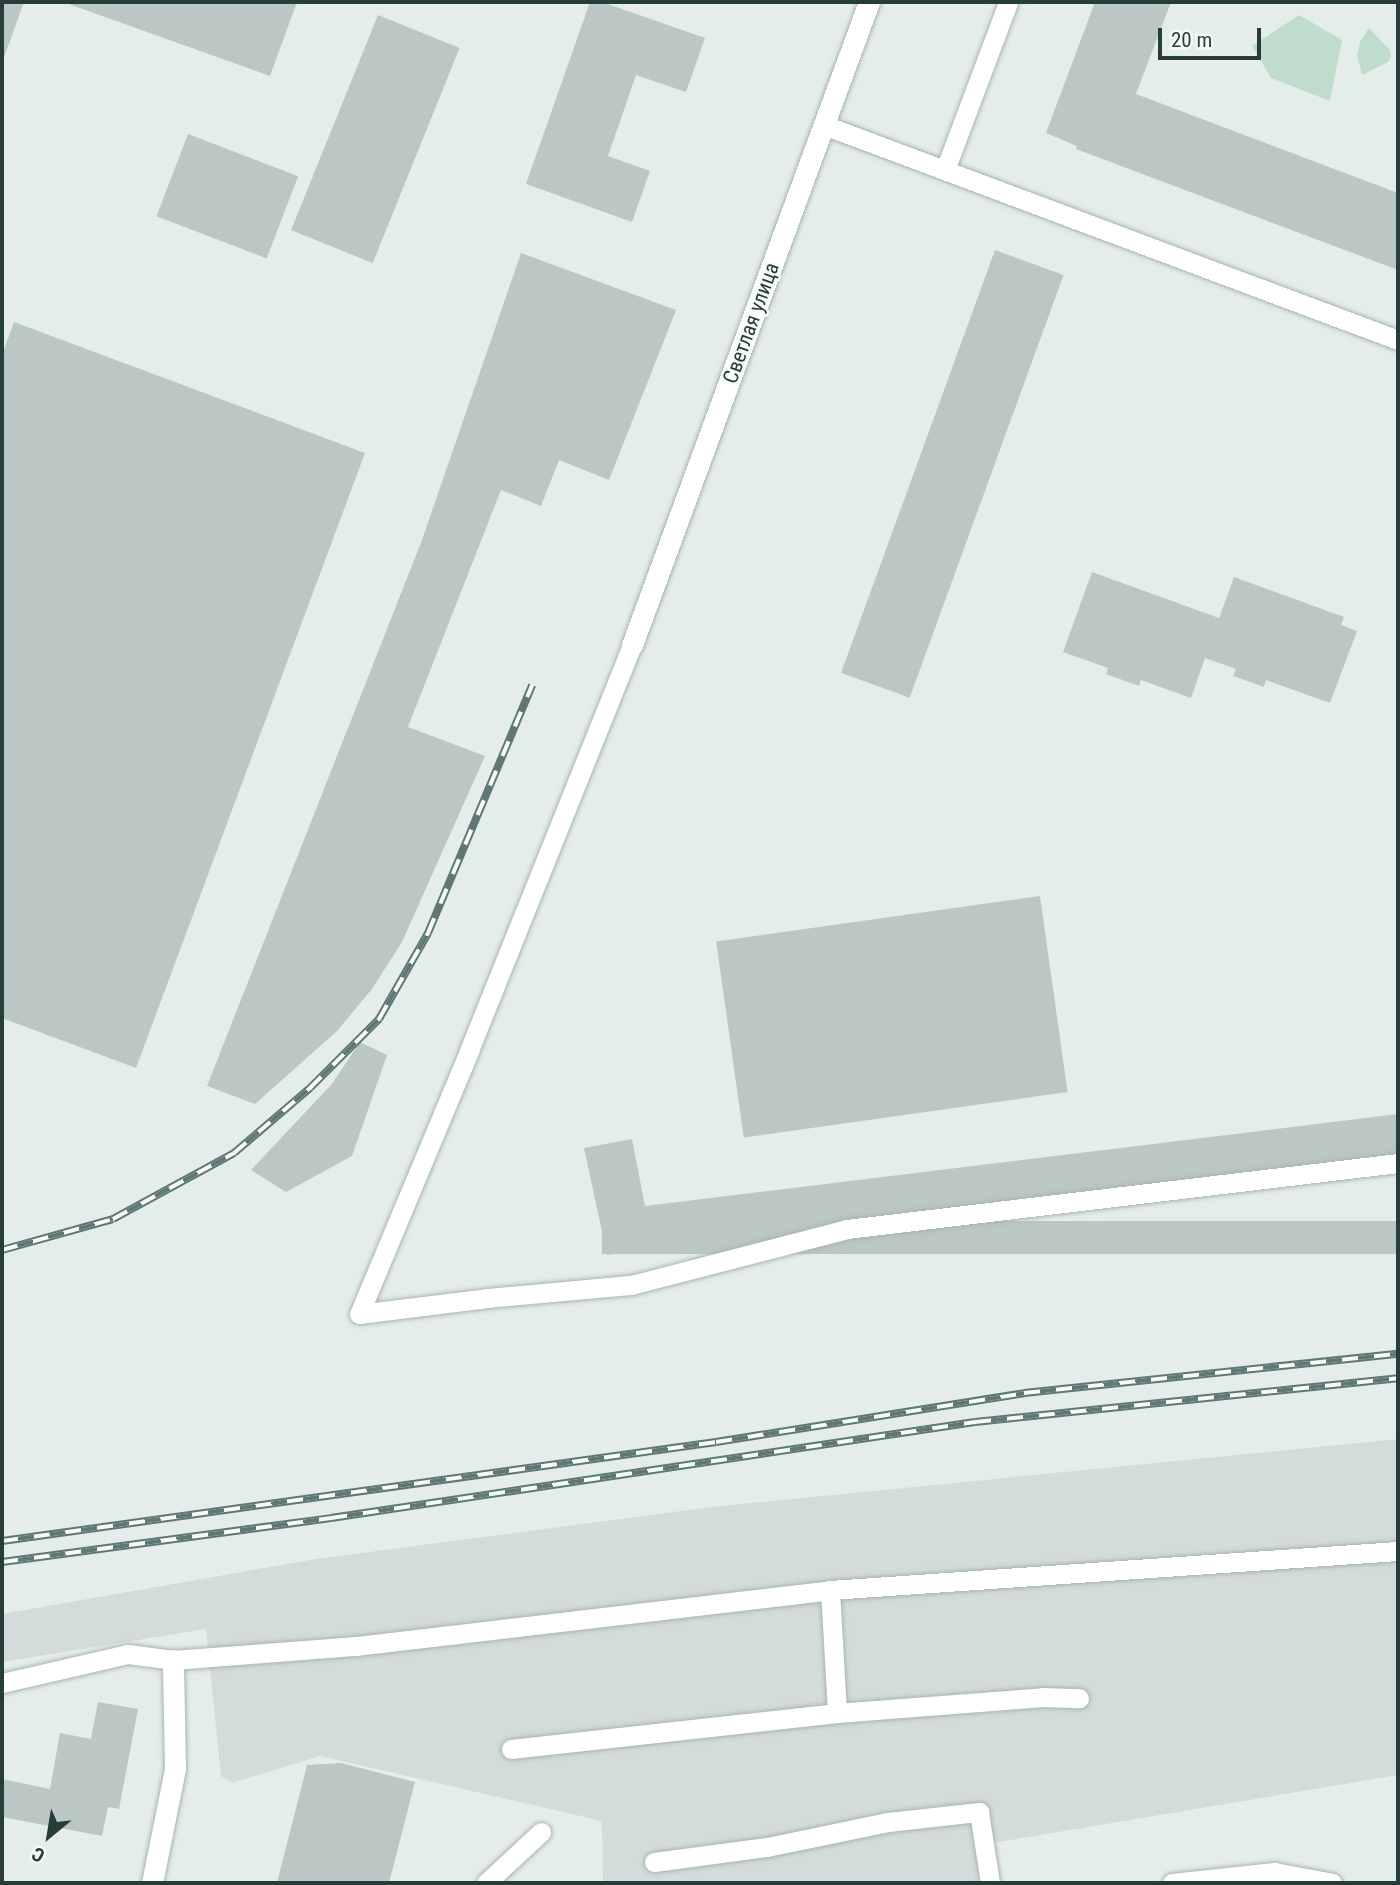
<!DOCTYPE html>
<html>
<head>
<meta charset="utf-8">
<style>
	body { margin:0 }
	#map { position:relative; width:1400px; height:1885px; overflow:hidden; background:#e5edea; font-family:"Roboto Condensed",sans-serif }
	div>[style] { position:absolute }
	.built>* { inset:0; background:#d3dcda }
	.green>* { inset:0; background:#c0dccc }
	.building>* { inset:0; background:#bac7c4; transform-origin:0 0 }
	.roads { filter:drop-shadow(0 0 2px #a8b5b2) drop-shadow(0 0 2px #a8b5b2) }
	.lane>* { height:19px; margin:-9.5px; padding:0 9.5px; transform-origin:9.5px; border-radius:9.5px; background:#fff }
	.street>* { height:21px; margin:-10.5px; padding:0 10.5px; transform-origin:10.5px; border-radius:10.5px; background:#fff }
	.rail>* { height:8px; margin-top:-4px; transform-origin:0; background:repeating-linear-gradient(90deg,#f5f9f8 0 16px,#607875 0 32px); box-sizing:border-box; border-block:2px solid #607875 }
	span { translate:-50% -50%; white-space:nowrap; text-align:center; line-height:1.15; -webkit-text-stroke:5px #f5f9f8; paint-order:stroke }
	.street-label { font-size:21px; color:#263d3a }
	.frame { position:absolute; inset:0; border:4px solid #263d3a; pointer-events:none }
	.north { position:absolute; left:14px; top:1801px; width:70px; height:70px; -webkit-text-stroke:5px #f5f9f8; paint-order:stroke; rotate:210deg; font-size:19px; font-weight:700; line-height:28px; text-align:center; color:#263d3a }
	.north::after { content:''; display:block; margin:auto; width:24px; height:32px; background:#263d3a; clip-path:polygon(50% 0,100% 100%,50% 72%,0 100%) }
	.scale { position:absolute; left:1158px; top:28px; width:103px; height:32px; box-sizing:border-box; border:4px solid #263d3a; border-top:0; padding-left:9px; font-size:21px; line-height:24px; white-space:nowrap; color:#263d3a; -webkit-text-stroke:5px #f5f9f8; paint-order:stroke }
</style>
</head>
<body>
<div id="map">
	<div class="built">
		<div style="clip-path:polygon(1398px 1439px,1398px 1775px,981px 1845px,978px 1883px,603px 1883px,602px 1821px,320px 1756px,232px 1783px,221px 1776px,206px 1629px,2px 1662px,2px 1614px,316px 1559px,712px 1507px)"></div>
	</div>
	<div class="green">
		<div style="clip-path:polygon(1299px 15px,1342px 40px,1330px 101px,1271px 78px,1252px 46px)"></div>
		<div style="clip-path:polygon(1369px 28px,1390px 50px,1391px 57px,1388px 62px,1362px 75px,1357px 55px,1360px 42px)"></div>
	</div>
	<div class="building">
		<div style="clip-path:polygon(2px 2px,24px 2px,2px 63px)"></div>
		<div style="clip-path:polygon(63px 2px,297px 2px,270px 76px)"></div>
		<div style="clip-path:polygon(590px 2px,602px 2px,705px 38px,686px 92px,636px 75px,608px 156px,650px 171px,632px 222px,526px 184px)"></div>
		<div style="clip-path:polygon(1095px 2px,1171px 2px,1136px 94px,1398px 193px,1398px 270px,1076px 149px,1077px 146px,1046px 133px)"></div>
		<div style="left:378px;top:15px;width:88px;height:232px;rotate:22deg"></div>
		<div style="left:188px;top:134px;width:118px;height:88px;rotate:21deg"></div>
		<div style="left:995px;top:250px;width:73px;height:450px;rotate:20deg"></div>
		<div style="clip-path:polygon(521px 253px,676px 310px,609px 480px,559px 460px,541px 506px,501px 490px,408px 727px,485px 756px,402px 942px,372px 989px,337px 1031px,255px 1104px,207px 1086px,422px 540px)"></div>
		<div style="clip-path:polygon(14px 322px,365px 453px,136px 1068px,2px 1018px,2px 355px)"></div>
		<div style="clip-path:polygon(1092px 572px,1219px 618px,1234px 577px,1344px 617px,1341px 625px,1357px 631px,1330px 703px,1266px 680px,1264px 687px,1233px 676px,1236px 669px,1205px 658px,1191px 698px,1141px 680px,1139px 686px,1106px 674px,1108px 668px,1063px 652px)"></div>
		<div style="left:1040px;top:896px;width:198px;height:327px;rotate:82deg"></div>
		<div style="clip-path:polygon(360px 1042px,387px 1055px,352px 1156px,286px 1192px,251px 1170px,331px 1085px)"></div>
		<div style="clip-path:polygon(1398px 1114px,1398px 1161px,607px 1255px,584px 1148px,632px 1139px,645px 1206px)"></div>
		<div style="left:1398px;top:1221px;width:33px;height:796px;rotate:90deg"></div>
		<div style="clip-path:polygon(98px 1702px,138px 1709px,119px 1809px,108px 1807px,102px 1836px,2px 1817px,2px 1779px,50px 1789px,60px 1733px,91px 1739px)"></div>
		<div style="clip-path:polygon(341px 1763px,415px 1782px,389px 1883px,277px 1883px,307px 1765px)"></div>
	</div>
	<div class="roads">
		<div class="lane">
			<div style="left:824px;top:125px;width:613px;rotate:20.53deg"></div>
			<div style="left:945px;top:170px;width:179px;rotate:-69.4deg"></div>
			<div style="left:632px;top:645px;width:435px;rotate:111.9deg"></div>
			<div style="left:470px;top:1049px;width:287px;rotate:112.7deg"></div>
			<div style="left:359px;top:1314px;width:129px;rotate:-7.1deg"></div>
			<div style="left:487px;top:1298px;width:145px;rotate:-5.2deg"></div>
			<div style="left:631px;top:1285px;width:223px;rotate:-14.5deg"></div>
			<div style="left:847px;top:1229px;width:555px;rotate:-6.83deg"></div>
			<div style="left:830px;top:1590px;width:123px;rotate:86.7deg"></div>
			<div style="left:2px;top:1683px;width:129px;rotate:-13deg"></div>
			<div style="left:128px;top:1654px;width:45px;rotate:7.6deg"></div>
			<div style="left:173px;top:1660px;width:184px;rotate:-4.4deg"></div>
			<div style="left:356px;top:1646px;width:477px;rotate:-6.7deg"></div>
			<div style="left:830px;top:1590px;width:569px;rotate:-3.93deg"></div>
			<div style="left:511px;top:1749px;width:328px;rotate:-6.3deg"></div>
			<div style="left:837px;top:1713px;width:207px;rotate:-4.4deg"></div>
			<div style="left:1043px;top:1697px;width:36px;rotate:2deg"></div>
			<div style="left:654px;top:1862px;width:114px;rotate:-7.6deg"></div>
			<div style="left:767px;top:1847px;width:124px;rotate:-11.7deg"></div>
			<div style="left:888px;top:1822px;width:92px;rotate:-6.3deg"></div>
			<div style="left:979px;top:1812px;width:72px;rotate:81.2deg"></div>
			<div style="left:486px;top:1883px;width:75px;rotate:-42.8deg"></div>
			<div style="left:1172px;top:1883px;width:103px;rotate:-6.2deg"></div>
			<div style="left:1274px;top:1872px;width:59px;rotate:10.7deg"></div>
		</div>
		<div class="street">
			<div style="left:632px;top:645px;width:685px;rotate:-69.77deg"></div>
			<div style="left:152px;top:1883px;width:116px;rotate:-78.6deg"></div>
			<div style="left:175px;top:1769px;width:109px;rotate:-91.1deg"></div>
		</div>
	</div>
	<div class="rail">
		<div style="left:2px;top:1250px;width:115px;rotate:-15.6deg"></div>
		<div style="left:113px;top:1219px;width:138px;rotate:-28.6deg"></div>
		<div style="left:234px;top:1153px;width:100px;rotate:-40.5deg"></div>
		<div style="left:310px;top:1088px;width:98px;rotate:-45deg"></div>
		<div style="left:379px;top:1019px;width:99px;rotate:-60.3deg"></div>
		<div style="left:428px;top:933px;width:269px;rotate:-67.2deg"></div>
		<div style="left:2px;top:1541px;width:721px;rotate:-7.89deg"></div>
		<div style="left:716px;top:1442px;width:312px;rotate:-9deg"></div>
		<div style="left:1024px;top:1393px;width:376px;rotate:-6deg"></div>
		<div style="left:2px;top:1562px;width:332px;rotate:-7.6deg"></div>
		<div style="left:331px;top:1518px;width:651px;rotate:-8.48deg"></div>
		<div style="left:975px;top:1422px;width:425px;rotate:-5.9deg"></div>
	</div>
	<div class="street-label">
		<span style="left:751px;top:323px;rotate:-70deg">Светлая улица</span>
	</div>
	<div class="frame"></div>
	<div class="north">С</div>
	<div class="scale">20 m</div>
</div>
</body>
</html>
